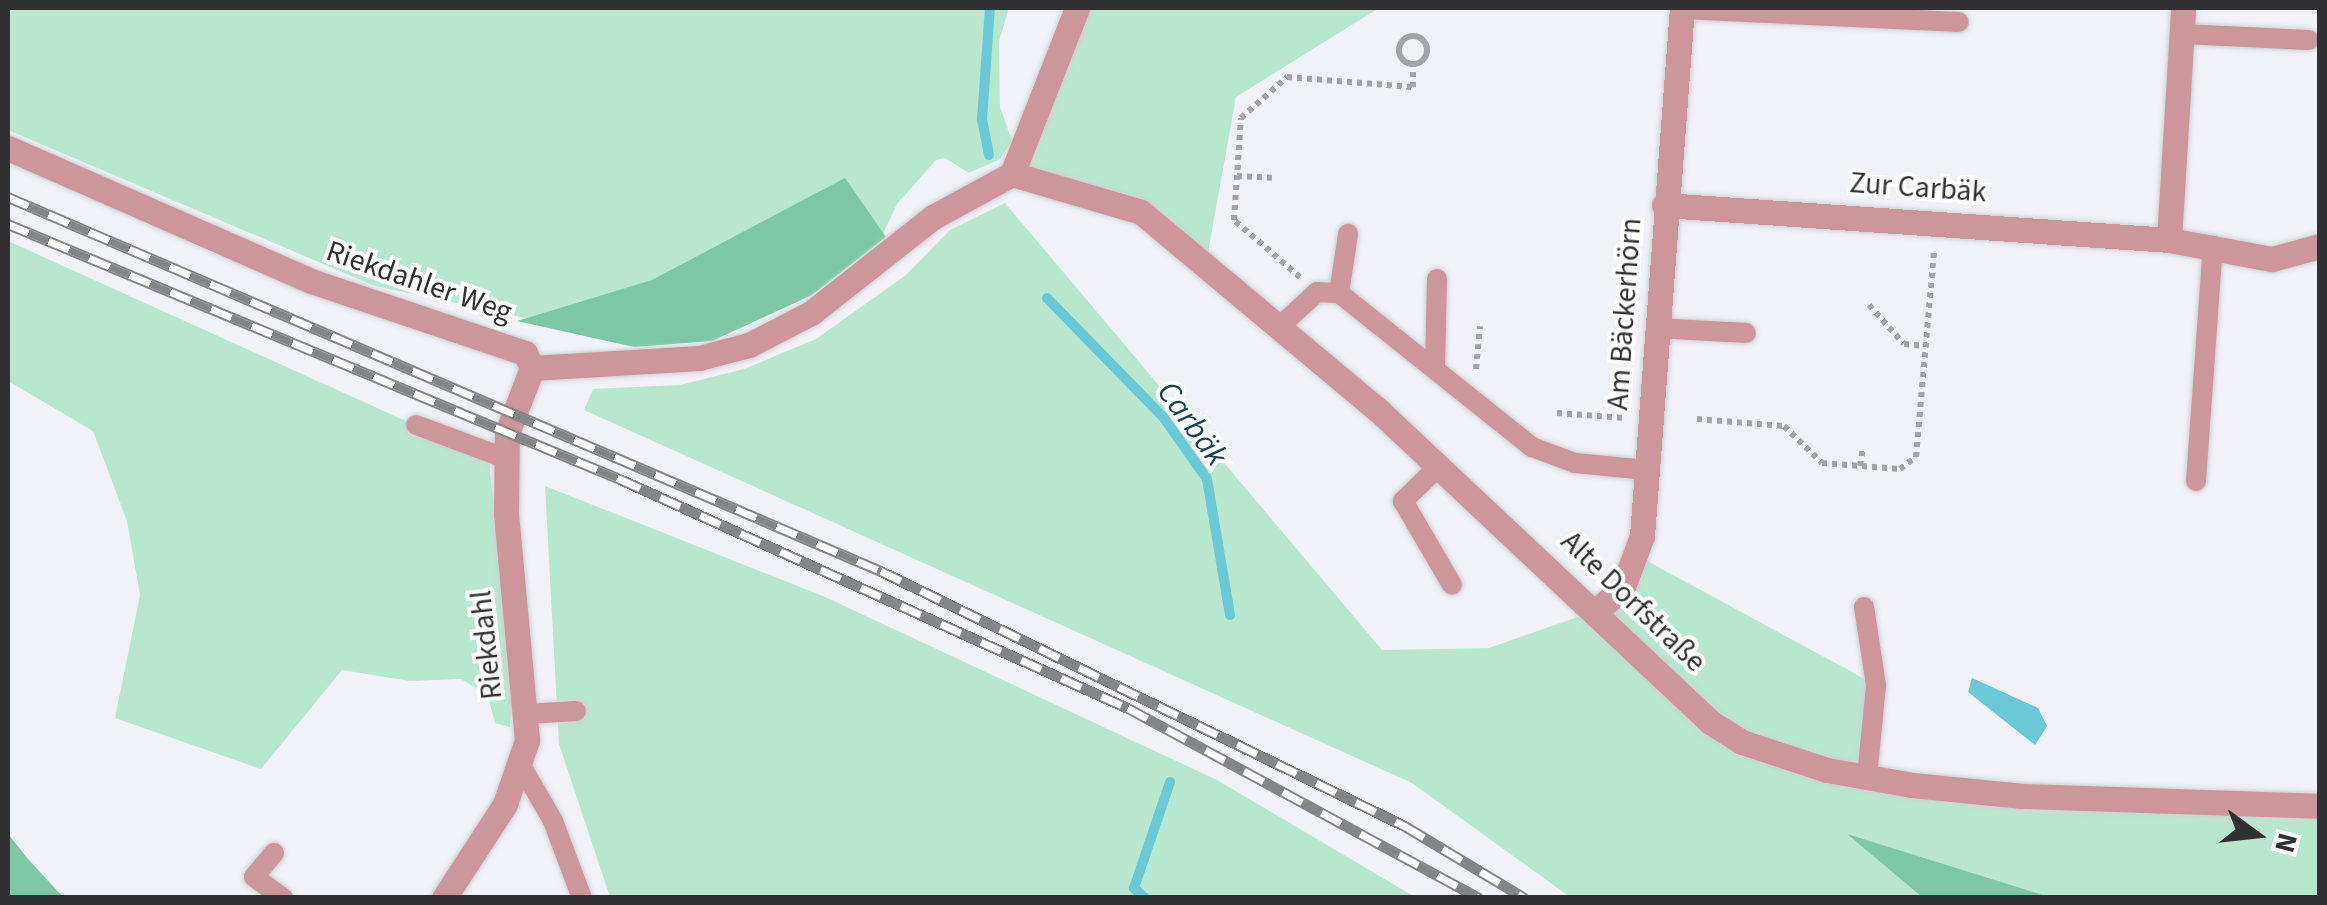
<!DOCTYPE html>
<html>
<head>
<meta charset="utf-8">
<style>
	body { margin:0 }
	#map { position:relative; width:2327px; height:905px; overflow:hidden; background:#f0f2f7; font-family:"Source Sans 3",sans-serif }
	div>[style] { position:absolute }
	.green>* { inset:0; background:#b8e7cf }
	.forest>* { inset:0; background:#7dc7a5 }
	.water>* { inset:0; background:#6bc8d5 }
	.stream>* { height:10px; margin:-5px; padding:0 5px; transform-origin:5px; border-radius:5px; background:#6bc8d5 }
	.path>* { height:6px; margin-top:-3px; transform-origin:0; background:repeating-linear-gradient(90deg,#a2a4a7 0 5px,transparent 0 10px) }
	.path>.ring { margin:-3px; padding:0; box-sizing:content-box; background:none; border:6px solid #a2a4a7; border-radius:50% }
	.roads { filter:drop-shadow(0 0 2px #cecfd4) drop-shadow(0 0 2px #cecfd4) }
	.service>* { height:20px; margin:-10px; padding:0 10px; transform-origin:10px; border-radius:10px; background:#cd959c }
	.minor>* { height:25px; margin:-12.5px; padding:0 12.5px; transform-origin:12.5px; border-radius:12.5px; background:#cd959c }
	.rail>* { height:11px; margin-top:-5.5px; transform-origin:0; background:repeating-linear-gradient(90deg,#fff 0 22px,#848588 0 44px); box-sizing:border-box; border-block:2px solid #848588 }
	span { translate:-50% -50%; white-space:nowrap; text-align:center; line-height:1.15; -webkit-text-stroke:8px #fff; paint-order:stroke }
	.street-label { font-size:30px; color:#313133 }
	.water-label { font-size:32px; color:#19454a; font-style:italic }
	.frame { position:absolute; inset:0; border:10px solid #313133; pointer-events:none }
	.north { position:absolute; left:2207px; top:785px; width:100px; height:100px; -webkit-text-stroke:8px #fff; paint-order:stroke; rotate:105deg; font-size:28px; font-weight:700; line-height:40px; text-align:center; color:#313133 }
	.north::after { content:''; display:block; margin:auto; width:35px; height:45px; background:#313133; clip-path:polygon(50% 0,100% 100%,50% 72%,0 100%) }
</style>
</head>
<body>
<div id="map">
	<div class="green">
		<div style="clip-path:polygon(8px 8px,1009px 8px,999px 41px,1000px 107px,1012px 141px,1000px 159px,969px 173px,945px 158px,936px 160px,897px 204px,882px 236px,635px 341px,375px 286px,8px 130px)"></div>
		<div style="clip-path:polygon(1077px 8px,1379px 8px,1236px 97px,1208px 252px,1134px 201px,1012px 174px)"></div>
		<div style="clip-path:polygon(1005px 203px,1382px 650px,1489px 648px,1598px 610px,1638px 556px,1876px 685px,1867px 777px,2319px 806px,2319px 897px,1570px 897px,1412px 783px,584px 410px,593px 389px,680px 385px,744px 369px,816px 339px,906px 275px,950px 230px)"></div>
		<div style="clip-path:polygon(8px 241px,408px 422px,408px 434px,489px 461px,513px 696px,510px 727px,495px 723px,488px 696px,461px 679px,410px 681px,342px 670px,261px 769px,115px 718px,140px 595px,127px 521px,93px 431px,8px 381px)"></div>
		<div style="clip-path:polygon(545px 486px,823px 596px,1217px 780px,1415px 897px,610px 897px,559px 744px)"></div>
	</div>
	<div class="forest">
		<div style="clip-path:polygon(845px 178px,886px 237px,812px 295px,712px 341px,634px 347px,517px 321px,652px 280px)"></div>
		<div style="clip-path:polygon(8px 834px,28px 859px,63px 897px,8px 897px)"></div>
		<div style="clip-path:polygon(1847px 834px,2049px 897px,1922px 897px)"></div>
	</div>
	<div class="water">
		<div style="clip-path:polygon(1972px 678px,2038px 708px,2047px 726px,2035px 745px,1968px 692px)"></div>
	</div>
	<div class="stream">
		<div style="left:989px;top:155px;width:37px;rotate:-101deg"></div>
		<div style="left:982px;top:119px;width:111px;rotate:-85.9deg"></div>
		<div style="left:1047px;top:298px;width:168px;rotate:45.7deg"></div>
		<div style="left:1164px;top:418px;width:75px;rotate:54.8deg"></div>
		<div style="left:1207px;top:479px;width:138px;rotate:80.4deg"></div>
		<div style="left:1145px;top:898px;width:15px;rotate:-138deg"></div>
		<div style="left:1134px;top:888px;width:112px;rotate:-71.2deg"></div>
	</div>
	<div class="path">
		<div class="ring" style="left:1399px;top:36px;width:22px;height:22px"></div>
		<div style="left:1237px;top:176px;width:35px;rotate:3deg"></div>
		<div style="left:1300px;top:277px;width:87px;rotate:-139.2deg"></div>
		<div style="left:1234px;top:220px;width:102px;rotate:-86.1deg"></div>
		<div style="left:1241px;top:118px;width:62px;rotate:-41.7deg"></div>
		<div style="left:1287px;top:77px;width:126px;rotate:4.5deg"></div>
		<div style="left:1413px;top:87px;width:22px;rotate:-90deg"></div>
		<div style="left:1869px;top:305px;width:52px;rotate:48.1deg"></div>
		<div style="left:1904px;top:344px;width:20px;rotate:6deg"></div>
		<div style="left:1476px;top:369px;width:43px;rotate:-84.7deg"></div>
		<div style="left:1557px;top:413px;width:68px;rotate:4.2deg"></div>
		<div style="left:1697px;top:419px;width:87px;rotate:4.6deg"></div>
		<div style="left:1784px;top:426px;width:53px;rotate:44.2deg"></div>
		<div style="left:1822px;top:463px;width:78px;rotate:4.4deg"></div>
		<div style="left:1900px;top:469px;width:20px;rotate:-37deg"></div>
		<div style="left:1916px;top:457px;width:206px;rotate:-85deg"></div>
		<div style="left:1860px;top:466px;width:18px;rotate:-81deg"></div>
	</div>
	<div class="roads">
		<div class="service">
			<div style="left:1682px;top:9px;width:277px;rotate:2.7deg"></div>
			<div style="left:2182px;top:34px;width:127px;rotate:2.7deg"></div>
			<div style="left:1339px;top:293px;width:60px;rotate:-81.3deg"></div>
			<div style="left:1278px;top:328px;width:53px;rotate:-42.7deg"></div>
			<div style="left:1317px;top:292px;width:22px;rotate:3deg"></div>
			<div style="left:1339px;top:293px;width:247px;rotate:38.6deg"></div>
			<div style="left:1532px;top:447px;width:46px;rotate:20.4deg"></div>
			<div style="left:1575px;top:463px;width:72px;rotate:5.6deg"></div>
			<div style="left:1656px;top:328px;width:90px;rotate:3.2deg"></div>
			<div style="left:1435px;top:367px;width:88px;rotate:-88.7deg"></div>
			<div style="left:416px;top:425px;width:97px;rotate:20.5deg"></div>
			<div style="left:1440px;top:465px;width:52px;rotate:135.8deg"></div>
			<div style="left:1403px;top:501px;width:97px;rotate:59.7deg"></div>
			<div style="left:2196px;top:481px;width:236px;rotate:-85.9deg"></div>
			<div style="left:1864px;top:607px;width:79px;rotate:81.3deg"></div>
			<div style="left:1876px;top:685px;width:92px;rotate:95.6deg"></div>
			<div style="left:527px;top:714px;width:49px;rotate:-3.5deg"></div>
			<div style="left:520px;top:764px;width:66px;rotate:59.9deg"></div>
			<div style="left:553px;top:821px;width:82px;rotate:69.4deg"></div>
			<div style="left:274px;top:853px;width:31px;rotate:130deg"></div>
			<div style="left:254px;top:877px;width:36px;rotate:36deg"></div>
		</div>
		<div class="minor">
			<div style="left:8px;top:148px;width:331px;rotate:23.7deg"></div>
			<div style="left:311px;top:281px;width:226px;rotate:18.6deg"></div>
			<div style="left:525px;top:353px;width:17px;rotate:65deg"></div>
			<div style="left:1012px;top:174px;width:134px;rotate:16.4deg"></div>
			<div style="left:1141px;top:212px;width:307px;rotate:39.9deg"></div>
			<div style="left:1377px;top:409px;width:457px;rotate:43.2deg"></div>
			<div style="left:1710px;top:722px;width:38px;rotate:32deg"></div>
			<div style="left:1742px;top:742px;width:89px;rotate:18.2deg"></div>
			<div style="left:1827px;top:770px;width:86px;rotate:10deg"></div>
			<div style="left:1912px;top:785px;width:111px;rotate:5.7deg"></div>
			<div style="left:2022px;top:796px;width:298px;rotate:1.9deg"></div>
			<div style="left:1664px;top:205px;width:506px;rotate:3.96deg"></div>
			<div style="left:2169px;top:240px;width:232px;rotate:-86.5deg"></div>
			<div style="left:2169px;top:240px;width:105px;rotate:10.5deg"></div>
			<div style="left:2272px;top:259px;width:50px;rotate:-15.2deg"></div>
			<div style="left:532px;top:368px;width:167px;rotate:-3.4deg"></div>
			<div style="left:699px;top:358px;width:52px;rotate:-14.6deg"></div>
			<div style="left:749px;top:345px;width:70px;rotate:-27.3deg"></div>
			<div style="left:811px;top:313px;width:155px;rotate:-38.2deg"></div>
			<div style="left:933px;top:217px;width:90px;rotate:-28.6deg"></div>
			<div style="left:1012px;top:174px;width:178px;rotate:-68.6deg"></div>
			<div style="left:1598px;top:610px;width:34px;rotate:-43deg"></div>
			<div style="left:1623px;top:587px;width:54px;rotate:-69.6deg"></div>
			<div style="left:1642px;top:536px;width:530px;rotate:-85.67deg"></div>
			<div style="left:444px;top:898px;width:112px;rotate:-57deg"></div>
			<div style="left:505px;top:804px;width:68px;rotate:-71deg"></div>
			<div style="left:527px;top:740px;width:228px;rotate:-95.3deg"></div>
			<div style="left:506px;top:513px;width:80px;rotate:-89.3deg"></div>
			<div style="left:507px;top:433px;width:70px;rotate:-69deg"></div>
		</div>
	</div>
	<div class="rail">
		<div style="left:8px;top:197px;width:950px;rotate:23.19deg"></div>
		<div style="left:881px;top:571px;width:583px;rotate:25.95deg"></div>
		<div style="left:1405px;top:826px;width:140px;rotate:31deg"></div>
		<div style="left:8px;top:224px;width:663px;rotate:22.62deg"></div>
		<div style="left:620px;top:479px;width:557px;rotate:24.27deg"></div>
		<div style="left:1128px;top:708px;width:400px;rotate:28.4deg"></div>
	</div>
	<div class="street-label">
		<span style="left:1918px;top:188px;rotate:4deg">Zur Carbäk</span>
		<span style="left:419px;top:282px;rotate:19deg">Riekdahler Weg</span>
		<span style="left:1625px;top:314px;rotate:-86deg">Am Bäckerhörn</span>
		<span style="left:1633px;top:602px;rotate:44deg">Alte Dorfstraße</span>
		<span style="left:487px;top:645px;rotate:-96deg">Riekdahl</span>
	</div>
	<div class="water-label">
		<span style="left:1192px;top:424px;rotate:54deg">Carbäk</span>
	</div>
	<div class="frame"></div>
	<div class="north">N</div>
</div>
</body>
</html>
